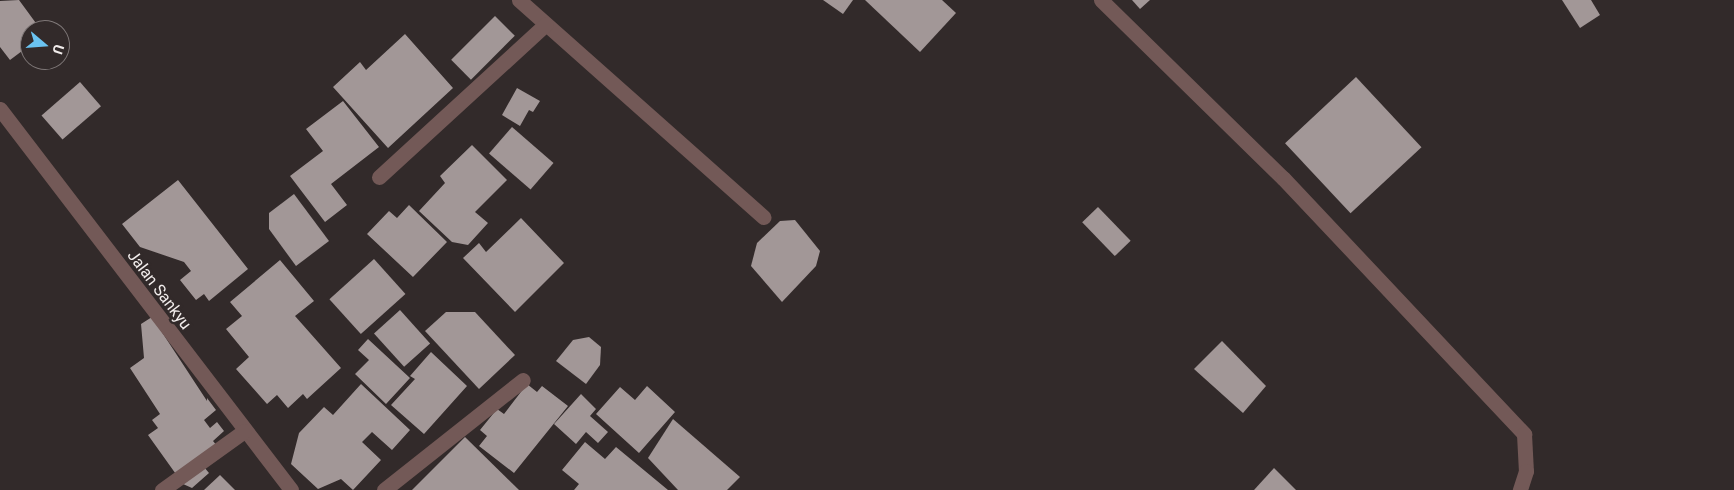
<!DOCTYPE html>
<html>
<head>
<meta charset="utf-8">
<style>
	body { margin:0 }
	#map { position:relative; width:1734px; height:490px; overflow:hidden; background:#322a2a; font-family:Roboto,sans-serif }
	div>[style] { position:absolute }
	.building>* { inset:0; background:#a29797; transform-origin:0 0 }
	.street>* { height:15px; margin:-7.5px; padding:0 7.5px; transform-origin:7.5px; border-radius:7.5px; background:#735957 }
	span { translate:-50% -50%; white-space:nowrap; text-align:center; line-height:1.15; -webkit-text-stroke:5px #322a2a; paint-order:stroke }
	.street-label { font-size:16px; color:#f2edec }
	.north { position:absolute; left:20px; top:20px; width:50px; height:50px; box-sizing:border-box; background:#322a2a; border:1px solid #7f7878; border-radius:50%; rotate:108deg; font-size:14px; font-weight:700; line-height:20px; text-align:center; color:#f2edec }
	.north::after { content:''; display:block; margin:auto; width:18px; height:22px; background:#6ac3f1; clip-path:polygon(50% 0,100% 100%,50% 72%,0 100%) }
</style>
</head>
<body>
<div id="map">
	<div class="building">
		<div style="clip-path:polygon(19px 0,41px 30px,30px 30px,30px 45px,10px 60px,0 47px,0 1px)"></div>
		<div style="clip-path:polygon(823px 0,853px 0,843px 14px)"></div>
		<div style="clip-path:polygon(865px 0,942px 0,956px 13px,920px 52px)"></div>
		<div style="clip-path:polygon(1132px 0,1150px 0,1140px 9px)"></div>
		<div style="clip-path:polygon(1562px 0,1591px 0,1600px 15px,1580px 28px)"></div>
		<div style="left:495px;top:16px;width:28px;height:62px;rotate:45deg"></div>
		<div style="clip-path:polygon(405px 34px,453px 88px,388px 148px,333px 87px,360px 62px,366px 70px)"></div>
		<div style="left:1356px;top:77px;width:96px;height:97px;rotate:47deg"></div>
		<div style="left:80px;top:82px;width:32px;height:51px;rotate:49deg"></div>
		<div style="clip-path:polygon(517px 88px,540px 101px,533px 112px,529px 110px,520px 126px,502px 115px)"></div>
		<div style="clip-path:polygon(343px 101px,379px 147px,331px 184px,347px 205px,325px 222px,290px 176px,323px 151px,306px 129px)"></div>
		<div style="left:512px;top:127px;width:55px;height:35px;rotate:41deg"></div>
		<div style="clip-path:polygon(472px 145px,507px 180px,475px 212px,488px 223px,468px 245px,452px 242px,419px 211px,445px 183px,440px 176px)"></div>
		<div style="clip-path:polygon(178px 180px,248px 269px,209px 301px,204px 294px,196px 300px,180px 280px,191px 271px,184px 262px,140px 247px,122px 224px)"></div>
		<div style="clip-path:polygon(294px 194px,329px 241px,296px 266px,269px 229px,269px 213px)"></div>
		<div style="clip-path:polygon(409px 205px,447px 242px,413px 277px,367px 234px,389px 211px,397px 218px)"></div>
		<div style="left:1098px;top:207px;width:47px;height:22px;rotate:46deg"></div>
		<div style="clip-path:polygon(521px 218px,564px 263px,515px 312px,463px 258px,479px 243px,486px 252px)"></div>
		<div style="clip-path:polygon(795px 220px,820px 251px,816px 266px,782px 302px,751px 266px,757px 243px,780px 221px)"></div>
		<div style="left:374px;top:259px;width:47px;height:60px;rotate:48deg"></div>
		<div style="clip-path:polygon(280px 260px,314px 301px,295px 316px,341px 368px,307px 399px,303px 394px,288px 408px,277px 395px,267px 404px,236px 369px,249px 357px,226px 329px,242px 316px,230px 302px)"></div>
		<div style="left:400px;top:310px;width:45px;height:35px;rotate:48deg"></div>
		<div style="clip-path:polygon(446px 312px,475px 312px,515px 355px,479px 389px,425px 331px)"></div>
		<div style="clip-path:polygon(152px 317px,207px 401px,207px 398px,216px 410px,204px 420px,210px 428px,217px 422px,224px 431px,213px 441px,222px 452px,204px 467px,209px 473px,192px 488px,183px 484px,148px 435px,158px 428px,152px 420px,160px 414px,130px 368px,144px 358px,141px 324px)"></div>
		<div style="clip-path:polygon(589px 337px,601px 347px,600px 365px,586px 384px,556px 361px,573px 340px)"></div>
		<div style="clip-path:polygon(368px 339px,410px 378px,386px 404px,355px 374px,369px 360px,358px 350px)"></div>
		<div style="clip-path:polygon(1222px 341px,1266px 386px,1243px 413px,1194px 369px)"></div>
		<div style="clip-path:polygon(431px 352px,467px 386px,424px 434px,391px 405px,415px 379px,410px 376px)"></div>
		<div style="clip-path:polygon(361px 384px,410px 430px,392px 450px,372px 432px,362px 442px,381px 460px,353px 490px,341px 479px,318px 489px,291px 464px,299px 433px,324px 407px,333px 415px)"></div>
		<div style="clip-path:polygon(527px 384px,537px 392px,542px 386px,568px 406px,514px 473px,479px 446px,487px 436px,480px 430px,497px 409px,504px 414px)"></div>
		<div style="clip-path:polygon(647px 386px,675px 412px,639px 453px,596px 414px,620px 387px,635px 400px)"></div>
		<div style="clip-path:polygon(581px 394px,596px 409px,590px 416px,608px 432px,598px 443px,586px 432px,576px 444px,554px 424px)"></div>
		<div style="clip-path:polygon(673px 419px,740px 477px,727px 490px,678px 490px,648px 458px)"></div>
		<div style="clip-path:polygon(465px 437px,519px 490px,412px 490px)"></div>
		<div style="clip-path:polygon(585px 442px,605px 459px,616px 447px,668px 490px,574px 490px,579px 484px,562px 470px)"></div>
		<div style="clip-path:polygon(1274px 468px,1296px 490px,1254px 490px)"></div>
		<div style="clip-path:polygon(220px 475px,235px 490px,204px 490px)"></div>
	</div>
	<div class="street">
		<div style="left:519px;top:0;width:327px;rotate:41.6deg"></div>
		<div style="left:1101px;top:0;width:255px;rotate:44.4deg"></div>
		<div style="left:1283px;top:178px;width:352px;rotate:46.7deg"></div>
		<div style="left:1524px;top:434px;width:37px;rotate:87deg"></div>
		<div style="left:1526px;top:471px;width:20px;rotate:108deg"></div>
		<div style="left:0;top:109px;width:479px;rotate:52.6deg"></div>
		<div style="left:379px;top:177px;width:226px;rotate:-42.5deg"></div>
		<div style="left:162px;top:490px;width:101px;rotate:-35.7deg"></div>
		<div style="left:384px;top:490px;width:177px;rotate:-38.4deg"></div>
	</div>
	<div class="street-label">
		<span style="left:159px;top:290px;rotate:53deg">Jalan Sankyu</span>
	</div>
	<div class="north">U</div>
</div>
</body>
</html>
